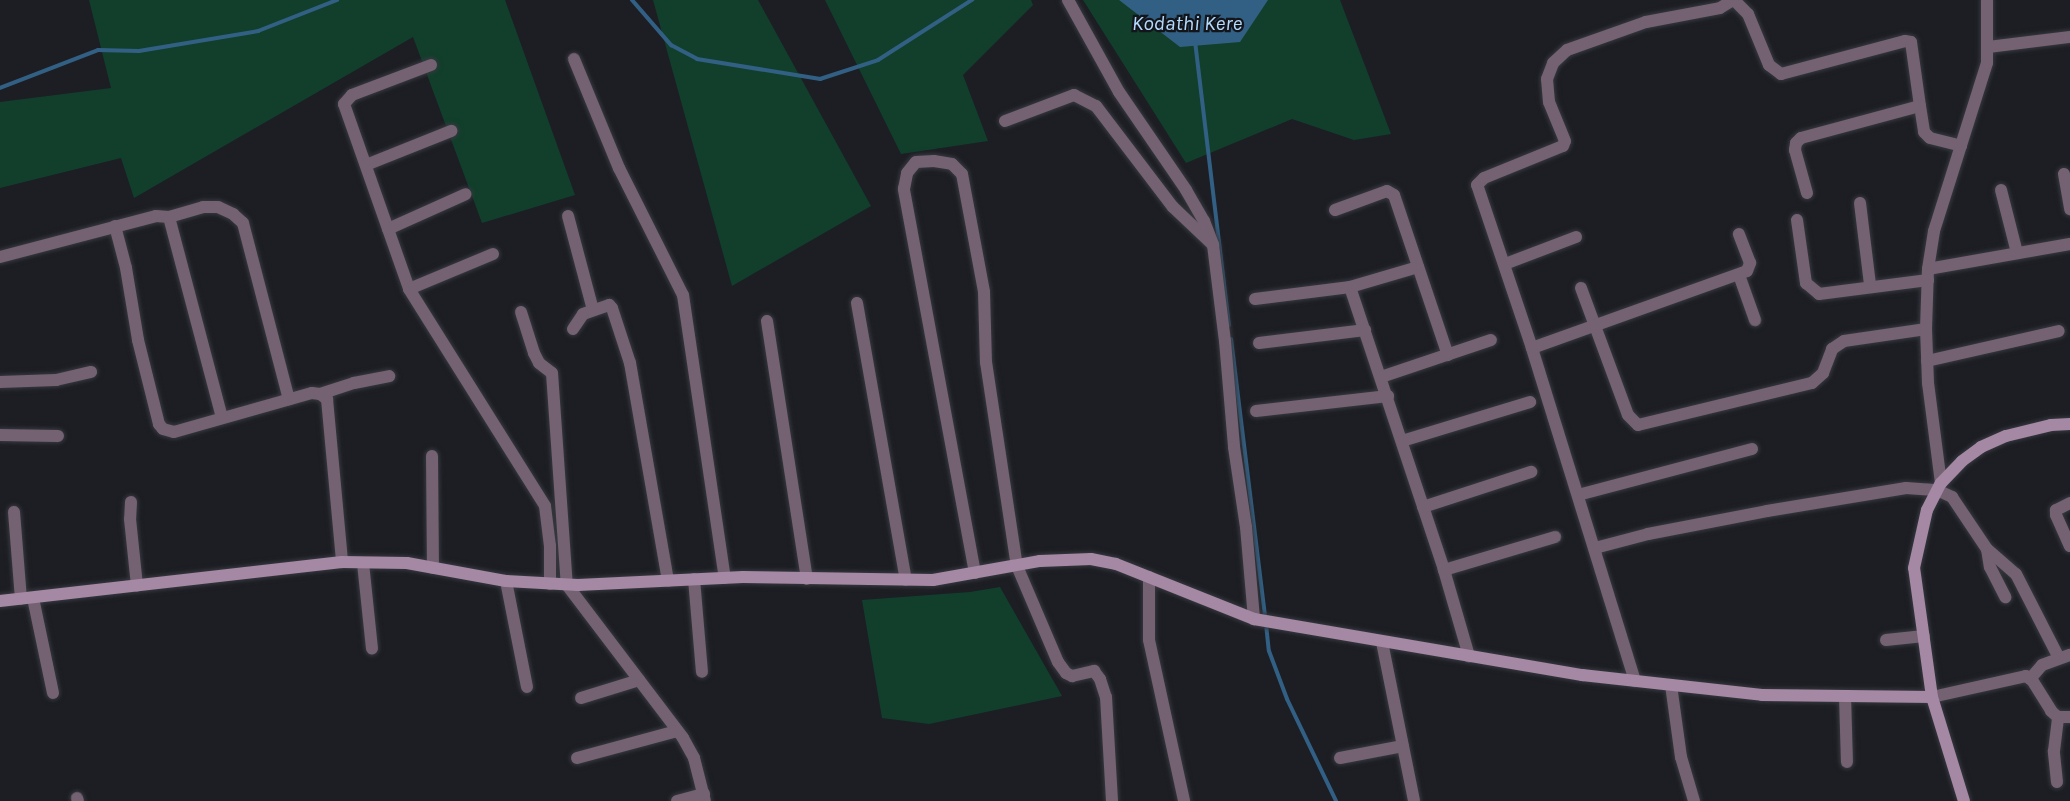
<!DOCTYPE html>
<html>
<head>
<meta charset="utf-8">
<style>
	body { margin:0 }
	#map { position:relative; width:2070px; height:801px; overflow:hidden; background:#1c1e24; font-family:Karla,sans-serif }
	div>[style] { position:absolute }
	.green>* { inset:0; background:#113f2b }
	.water>* { inset:0; background:#326084 }
	.stream>* { height:4px; margin:-2px; padding:0 2px; transform-origin:2px; border-radius:2px; background:#326084 }
	.roads { filter:drop-shadow(0 0 2px #37393f) drop-shadow(0 0 2px #37393f) }
	.street>* { height:12px; margin:-6px; padding:0 6px; transform-origin:6px; border-radius:6px; background:#746273 }
	.secondary>* { height:12px; margin:-6px; padding:0 6px; transform-origin:6px; border-radius:6px; background:#a588a4 }
	span { translate:-50% -50%; white-space:nowrap; text-align:center; line-height:1.15; -webkit-text-stroke:4.5px #13151a; paint-order:stroke }
	.water-label { font-size:21px; color:#b3dbfe; font-style:italic }
</style>
</head>
<body>
<div id="map">
	<div class="green">
		<div style="clip-path:polygon(89px 0,505px 0,575px 195px,482px 223px,413px 37px,134px 198px,121px 158px,0 188px,0 102px,111px 88px)"></div>
		<div style="clip-path:polygon(653px 0,758px 0,871px 206px,732px 286px)"></div>
		<div style="clip-path:polygon(825px 0,1031px 0,1033px 5px,963px 75px,988px 141px,901px 154px)"></div>
		<div style="clip-path:polygon(1083px 0,1340px 0,1391px 134px,1354px 140px,1292px 119px,1186px 163px)"></div>
		<div style="clip-path:polygon(1000px 587px,1062px 696px,929px 724px,882px 718px,862px 600px,970px 592px)"></div>
	</div>
	<div class="water">
		<div style="clip-path:polygon(1119px 0,1268px 0,1240px 42px,1180px 47px)"></div>
	</div>
	<div class="stream">
		<div style="left:632px;top:0;width:60px;rotate:49.1deg"></div>
		<div style="left:671px;top:45px;width:30px;rotate:28deg"></div>
		<div style="left:697px;top:59px;width:125px;rotate:9.2deg"></div>
		<div style="left:820px;top:79px;width:61px;rotate:-18.1deg"></div>
		<div style="left:878px;top:60px;width:112px;rotate:-32.6deg"></div>
		<div style="left:1195px;top:41px;width:286px;rotate:83.2deg"></div>
		<div style="left:0;top:88px;width:105px;rotate:-21.2deg"></div>
		<div style="left:98px;top:50px;width:41px;rotate:1.4deg"></div>
		<div style="left:139px;top:51px;width:121px;rotate:-9.5deg"></div>
		<div style="left:258px;top:31px;width:85px;rotate:-21.4deg"></div>
		<div style="left:1231px;top:339px;width:280px;rotate:83deg"></div>
		<div style="left:1266px;top:624px;width:27px;rotate:84deg"></div>
		<div style="left:1269px;top:651px;width:51px;rotate:69.4deg"></div>
		<div style="left:1287px;top:699px;width:113px;rotate:64.3deg"></div>
	</div>
	<div class="roads">
		<div class="street">
			<div style="left:1068px;top:0;width:105px;rotate:61deg"></div>
			<div style="left:1119px;top:92px;width:119px;rotate:55.6deg"></div>
			<div style="left:1186px;top:190px;width:36px;rotate:60deg"></div>
			<div style="left:1204px;top:221px;width:26px;rotate:69deg"></div>
			<div style="left:1213px;top:245px;width:97px;rotate:82.9deg"></div>
			<div style="left:1225px;top:341px;width:106px;rotate:85.1deg"></div>
			<div style="left:1234px;top:447px;width:81px;rotate:81.5deg"></div>
			<div style="left:1246px;top:527px;width:92px;rotate:85deg"></div>
			<div style="left:1734px;top:0;width:20px;rotate:45deg"></div>
			<div style="left:1748px;top:14px;width:55px;rotate:67.6deg"></div>
			<div style="left:1769px;top:65px;width:15px;rotate:37deg"></div>
			<div style="left:1781px;top:74px;width:128px;rotate:-14.9deg"></div>
			<div style="left:1905px;top:41px;width:6px;rotate:9deg"></div>
			<div style="left:1911px;top:42px;width:65px;rotate:82deg"></div>
			<div style="left:1988px;top:47px;width:83px;rotate:-7deg"></div>
			<div style="left:574px;top:59px;width:118px;rotate:67.6deg"></div>
			<div style="left:619px;top:168px;width:142px;rotate:63.3deg"></div>
			<div style="left:683px;top:295px;width:286px;rotate:81.6deg"></div>
			<div style="left:431px;top:65px;width:85px;rotate:159.2deg"></div>
			<div style="left:352px;top:95px;width:12px;rotate:132deg"></div>
			<div style="left:344px;top:104px;width:196px;rotate:70.6deg"></div>
			<div style="left:409px;top:289px;width:256px;rotate:57.9deg"></div>
			<div style="left:545px;top:506px;width:40px;rotate:82.9deg"></div>
			<div style="left:550px;top:546px;width:38px;rotate:90deg"></div>
			<div style="left:1005px;top:121px;width:74px;rotate:-20.6deg"></div>
			<div style="left:1074px;top:95px;width:25px;rotate:27deg"></div>
			<div style="left:1096px;top:106px;width:127px;rotate:52.7deg"></div>
			<div style="left:1173px;top:207px;width:55px;rotate:43.5deg"></div>
			<div style="left:366px;top:165px;width:92px;rotate:-21.8deg"></div>
			<div style="left:2064px;top:174px;width:36px;rotate:80deg"></div>
			<div style="left:2001px;top:190px;width:65px;rotate:75.7deg"></div>
			<div style="left:1807px;top:193px;width:45px;rotate:-105.6deg"></div>
			<div style="left:1795px;top:150px;width:7px;rotate:-82deg"></div>
			<div style="left:1796px;top:143px;width:7px;rotate:-45deg"></div>
			<div style="left:1801px;top:138px;width:123px;rotate:-15.1deg"></div>
			<div style="left:1920px;top:106px;width:26px;rotate:81deg"></div>
			<div style="left:1924px;top:132px;width:8px;rotate:45deg"></div>
			<div style="left:1930px;top:138px;width:32px;rotate:14deg"></div>
			<div style="left:1860px;top:203px;width:83px;rotate:83deg"></div>
			<div style="left:1335px;top:210px;width:55px;rotate:-20.1deg"></div>
			<div style="left:1387px;top:191px;width:8px;rotate:30deg"></div>
			<div style="left:1394px;top:195px;width:169px;rotate:71.4deg"></div>
			<div style="left:568px;top:216px;width:97px;rotate:75.1deg"></div>
			<div style="left:169px;top:217px;width:207px;rotate:75.2deg"></div>
			<div style="left:1797px;top:220px;width:64px;rotate:81.9deg"></div>
			<div style="left:1806px;top:283px;width:17px;rotate:40deg"></div>
			<div style="left:1819px;top:294px;width:110px;rotate:-7.3deg"></div>
			<div style="left:115px;top:226px;width:43px;rotate:75.3deg"></div>
			<div style="left:126px;top:268px;width:73px;rotate:80.5deg"></div>
			<div style="left:138px;top:340px;width:87px;rotate:76deg"></div>
			<div style="left:159px;top:424px;width:6px;rotate:51deg"></div>
			<div style="left:163px;top:429px;width:11px;rotate:15deg"></div>
			<div style="left:174px;top:432px;width:143px;rotate:-15.8deg"></div>
			<div style="left:312px;top:393px;width:8px;rotate:7deg"></div>
			<div style="left:320px;top:394px;width:9px;rotate:36deg"></div>
			<div style="left:327px;top:399px;width:164px;rotate:84.7deg"></div>
			<div style="left:388px;top:229px;width:85px;rotate:-24.2deg"></div>
			<div style="left:0;top:257px;width:161px;rotate:-14.7deg"></div>
			<div style="left:156px;top:216px;width:13px;rotate:4deg"></div>
			<div style="left:169px;top:217px;width:35px;rotate:-16deg"></div>
			<div style="left:203px;top:207px;width:15px"></div>
			<div style="left:218px;top:207px;width:17px;rotate:25deg"></div>
			<div style="left:233px;top:214px;width:13px;rotate:42deg"></div>
			<div style="left:243px;top:223px;width:182px;rotate:75.4deg"></div>
			<div style="left:1505px;top:264px;width:76px;rotate:-20.8deg"></div>
			<div style="left:1928px;top:269px;width:144px;rotate:-10deg"></div>
			<div style="left:1739px;top:275px;width:48px;rotate:70.4deg"></div>
			<div style="left:1350px;top:287px;width:71px;rotate:-16.4deg"></div>
			<div style="left:1581px;top:288px;width:135px;rotate:69.7deg"></div>
			<div style="left:1628px;top:415px;width:14px;rotate:45deg"></div>
			<div style="left:1638px;top:425px;width:179px;rotate:-13.6deg"></div>
			<div style="left:1812px;top:383px;width:15px;rotate:-42deg"></div>
			<div style="left:1823px;top:373px;width:26px;rotate:-69deg"></div>
			<div style="left:1832px;top:349px;width:14px;rotate:-34deg"></div>
			<div style="left:1844px;top:341px;width:83px;rotate:-8.3deg"></div>
			<div style="left:409px;top:289px;width:91px;rotate:-22.6deg"></div>
			<div style="left:1255px;top:299px;width:96px;rotate:-7.2deg"></div>
			<div style="left:1350px;top:287px;width:298px;rotate:71.6deg"></div>
			<div style="left:1444px;top:570px;width:90px;rotate:73.8deg"></div>
			<div style="left:857px;top:303px;width:281px;rotate:80deg"></div>
			<div style="left:521px;top:312px;width:43px;rotate:72.4deg"></div>
			<div style="left:534px;top:353px;width:11px;rotate:63deg"></div>
			<div style="left:539px;top:363px;width:16px;rotate:38deg"></div>
			<div style="left:552px;top:373px;width:213px;rotate:86deg"></div>
			<div style="left:567px;top:585px;width:192px;rotate:52.8deg"></div>
			<div style="left:683px;top:738px;width:23px;rotate:61deg"></div>
			<div style="left:694px;top:758px;width:44px;rotate:75.7deg"></div>
			<div style="left:767px;top:321px;width:261px;rotate:81.2deg"></div>
			<div style="left:573px;top:329px;width:18px;rotate:-56deg"></div>
			<div style="left:583px;top:314px;width:28px;rotate:-19deg"></div>
			<div style="left:609px;top:305px;width:4px;rotate:45deg"></div>
			<div style="left:612px;top:308px;width:58px;rotate:71.9deg"></div>
			<div style="left:630px;top:363px;width:221px;rotate:80.1deg"></div>
			<div style="left:1259px;top:343px;width:107px;rotate:-7deg"></div>
			<div style="left:1532px;top:348px;width:228px;rotate:-19.7deg"></div>
			<div style="left:1747px;top:271px;width:9px;rotate:-69deg"></div>
			<div style="left:1750px;top:263px;width:31px;rotate:-111deg"></div>
			<div style="left:1927px;top:361px;width:135px;rotate:-12.8deg"></div>
			<div style="left:1381px;top:377px;width:116px;rotate:-18.6deg"></div>
			<div style="left:0;top:382px;width:56px;rotate:-2deg"></div>
			<div style="left:56px;top:380px;width:36px;rotate:-13deg"></div>
			<div style="left:320px;top:394px;width:36px;rotate:-18deg"></div>
			<div style="left:354px;top:383px;width:36px;rotate:-11deg"></div>
			<div style="left:1256px;top:411px;width:133px;rotate:-6.5deg"></div>
			<div style="left:0;top:435px;width:58px;rotate:1deg"></div>
			<div style="left:1402px;top:441px;width:134px;rotate:-16.9deg"></div>
			<div style="left:432px;top:456px;width:112px;rotate:89.5deg"></div>
			<div style="left:1941px;top:483px;width:101px;rotate:-97.4deg"></div>
			<div style="left:1928px;top:383px;width:54px;rotate:-92.1deg"></div>
			<div style="left:1926px;top:329px;width:60px;rotate:-88.1deg"></div>
			<div style="left:1928px;top:269px;width:38px;rotate:-81deg"></div>
			<div style="left:1934px;top:231px;width:176px;rotate:-72.5deg"></div>
			<div style="left:1987px;top:63px;width:63px;rotate:-90deg"></div>
			<div style="left:1578px;top:495px;width:180px;rotate:-14.8deg"></div>
			<div style="left:131px;top:502px;width:17px;rotate:93deg"></div>
			<div style="left:130px;top:519px;width:67px;rotate:84deg"></div>
			<div style="left:2070px;top:503px;width:16px;rotate:153deg"></div>
			<div style="left:2056px;top:510px;width:5px;rotate:90deg"></div>
			<div style="left:2056px;top:515px;width:34px;rotate:66deg"></div>
			<div style="left:1423px;top:507px;width:114px;rotate:-18deg"></div>
			<div style="left:14px;top:512px;width:87px;rotate:85.4deg"></div>
			<div style="left:1595px;top:548px;width:55px;rotate:-14.8deg"></div>
			<div style="left:1648px;top:534px;width:121px;rotate:-10.9deg"></div>
			<div style="left:1767px;top:511px;width:141px;rotate:-9.4deg"></div>
			<div style="left:1906px;top:488px;width:31px;rotate:4deg"></div>
			<div style="left:1937px;top:490px;width:17px;rotate:25deg"></div>
			<div style="left:1952px;top:497px;width:63px;rotate:56.1deg"></div>
			<div style="left:1987px;top:549px;width:38px;rotate:41deg"></div>
			<div style="left:2016px;top:574px;width:94px;rotate:62.9deg"></div>
			<div style="left:1987px;top:549px;width:18px;rotate:81deg"></div>
			<div style="left:1990px;top:567px;width:34px;rotate:63deg"></div>
			<div style="left:363px;top:563px;width:86px;rotate:84deg"></div>
			<div style="left:1444px;top:570px;width:116px;rotate:-16.6deg"></div>
			<div style="left:975px;top:573px;width:391px;rotate:-100.5deg"></div>
			<div style="left:904px;top:189px;width:16px;rotate:-79deg"></div>
			<div style="left:907px;top:173px;width:14px;rotate:-51deg"></div>
			<div style="left:916px;top:162px;width:18px;rotate:-3deg"></div>
			<div style="left:934px;top:161px;width:18px;rotate:9deg"></div>
			<div style="left:952px;top:164px;width:14px;rotate:45deg"></div>
			<div style="left:962px;top:174px;width:120px;rotate:79.4deg"></div>
			<div style="left:984px;top:292px;width:70px;rotate:88.4deg"></div>
			<div style="left:986px;top:362px;width:206px;rotate:81.4deg"></div>
			<div style="left:1017px;top:566px;width:104px;rotate:66.9deg"></div>
			<div style="left:1058px;top:662px;width:14px;rotate:54deg"></div>
			<div style="left:1066px;top:673px;width:7px;rotate:27deg"></div>
			<div style="left:1072px;top:676px;width:23px;rotate:-13deg"></div>
			<div style="left:1094px;top:671px;width:10px;rotate:53deg"></div>
			<div style="left:1100px;top:679px;width:19px;rotate:72deg"></div>
			<div style="left:1106px;top:697px;width:104px;rotate:86.7deg"></div>
			<div style="left:1149px;top:577px;width:63px;rotate:90deg"></div>
			<div style="left:1149px;top:640px;width:165px;rotate:77.7deg"></div>
			<div style="left:694px;top:579px;width:93px;rotate:85.1deg"></div>
			<div style="left:506px;top:581px;width:108px;rotate:78.8deg"></div>
			<div style="left:33px;top:598px;width:97px;rotate:78.1deg"></div>
			<div style="left:1886px;top:640px;width:38px;rotate:-6deg"></div>
			<div style="left:1382px;top:642px;width:162px;rotate:78.6deg"></div>
			<div style="left:2030px;top:679px;width:18px;rotate:-49deg"></div>
			<div style="left:2042px;top:665px;width:30px;rotate:-20deg"></div>
			<div style="left:1635px;top:681px;width:349px;rotate:-107.2deg"></div>
			<div style="left:1532px;top:348px;width:172px;rotate:-108.6deg"></div>
			<div style="left:1477px;top:185px;width:10px;rotate:-45deg"></div>
			<div style="left:1484px;top:178px;width:85px;rotate:-22.1deg"></div>
			<div style="left:1563px;top:146px;width:5px;rotate:-68deg"></div>
			<div style="left:1565px;top:141px;width:42px;rotate:-112.3deg"></div>
			<div style="left:1549px;top:102px;width:23px;rotate:-95deg"></div>
			<div style="left:1547px;top:79px;width:17px;rotate:-69deg"></div>
			<div style="left:1553px;top:63px;width:19px;rotate:-43deg"></div>
			<div style="left:1567px;top:50px;width:84px;rotate:-19.5deg"></div>
			<div style="left:1646px;top:22px;width:75px;rotate:-10.7deg"></div>
			<div style="left:1720px;top:8px;width:15px;rotate:-32deg"></div>
			<div style="left:1671px;top:685px;width:73px;rotate:82.1deg"></div>
			<div style="left:1681px;top:757px;width:46px;rotate:73.5deg"></div>
			<div style="left:1845px;top:696px;width:66px;rotate:88.3deg"></div>
			<div style="left:1932px;top:697px;width:96px;rotate:-12.6deg"></div>
			<div style="left:2026px;top:676px;width:7px;rotate:34deg"></div>
			<div style="left:2032px;top:680px;width:36px;rotate:58deg"></div>
			<div style="left:2051px;top:711px;width:9px;rotate:41deg"></div>
			<div style="left:2058px;top:717px;width:12px"></div>
			<div style="left:581px;top:698px;width:61px;rotate:-17.2deg"></div>
			<div style="left:577px;top:758px;width:104px;rotate:-15.1deg"></div>
			<div style="left:1340px;top:758px;width:64px;rotate:-10.8deg"></div>
			<div style="left:2057px;top:782px;width:31px;rotate:-96deg"></div>
			<div style="left:2054px;top:751px;width:34px;rotate:-83deg"></div>
			<div style="left:77px;top:798px;width:3px;rotate:72deg"></div>
			<div style="left:677px;top:801px;width:28px;rotate:-15deg"></div>
		</div>
		<div class="secondary">
			<div style="left:0;top:601px;width:344px;rotate:-6.5deg"></div>
			<div style="left:342px;top:562px;width:65px;rotate:0.9deg"></div>
			<div style="left:407px;top:563px;width:101px;rotate:10.3deg"></div>
			<div style="left:506px;top:581px;width:72px;rotate:3.2deg"></div>
			<div style="left:578px;top:585px;width:165px;rotate:-2.8deg"></div>
			<div style="left:743px;top:577px;width:190px;rotate:0.9deg"></div>
			<div style="left:933px;top:580px;width:109px;rotate:-10.1deg"></div>
			<div style="left:1040px;top:561px;width:51px;rotate:-2.2deg"></div>
			<div style="left:1091px;top:559px;width:25px;rotate:11deg"></div>
			<div style="left:1116px;top:564px;width:149px;rotate:21.7deg"></div>
			<div style="left:1254px;top:619px;width:333px;rotate:9.7deg"></div>
			<div style="left:1582px;top:675px;width:181px;rotate:6.3deg"></div>
			<div style="left:1762px;top:695px;width:170px;rotate:0.7deg"></div>
			<div style="left:1932px;top:697px;width:130px;rotate:-97.9deg"></div>
			<div style="left:1914px;top:568px;width:59px;rotate:-77.4deg"></div>
			<div style="left:1927px;top:510px;width:30px;rotate:-63deg"></div>
			<div style="left:1941px;top:483px;width:30px;rotate:-46deg"></div>
			<div style="left:1962px;top:461px;width:24px;rotate:-36deg"></div>
			<div style="left:1981px;top:447px;width:27px;rotate:-24deg"></div>
			<div style="left:2006px;top:436px;width:46px;rotate:-13.7deg"></div>
			<div style="left:2051px;top:425px;width:19px;rotate:-3deg"></div>
			<div style="left:1932px;top:697px;width:109px;rotate:72.9deg"></div>
		</div>
	</div>
	<div class="water-label">
		<span style="left:1187px;top:23px">Kodathi Kere</span>
	</div>
</div>
</body>
</html>
